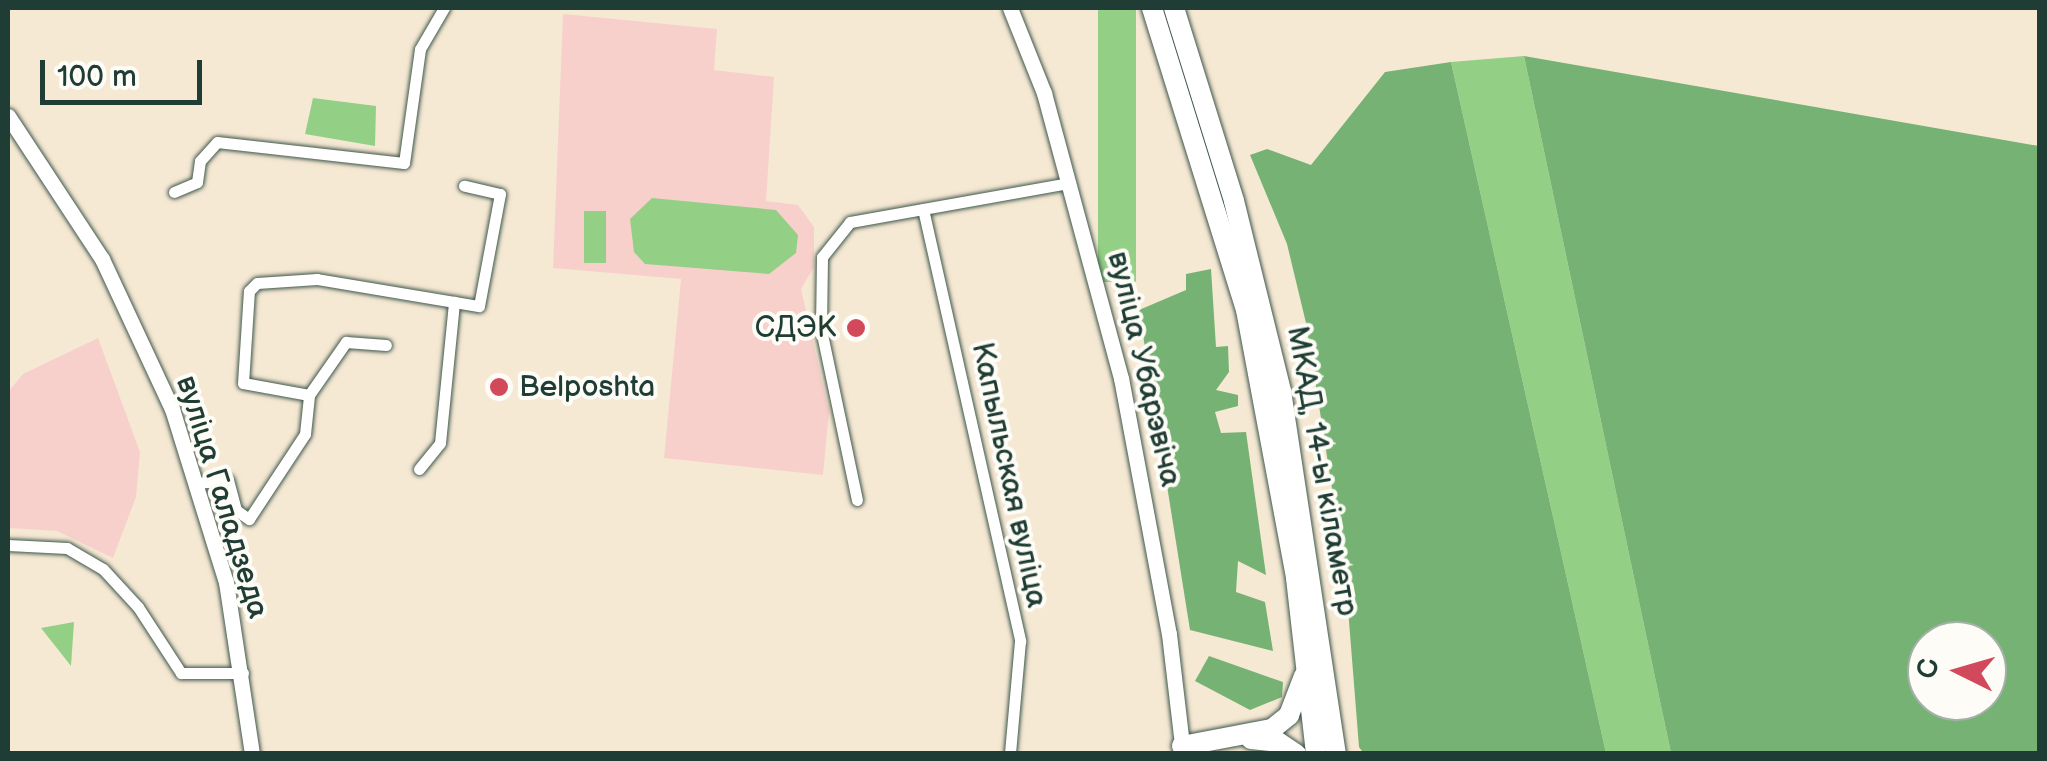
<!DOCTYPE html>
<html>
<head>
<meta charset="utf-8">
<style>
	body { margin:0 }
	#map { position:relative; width:2047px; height:761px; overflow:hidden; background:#f6e9d4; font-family:"Balsamiq Sans",sans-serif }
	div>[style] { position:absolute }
	.built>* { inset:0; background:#f7d0cb }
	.green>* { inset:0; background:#93d086; transform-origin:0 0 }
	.forest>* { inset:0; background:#76b273 }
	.roads { filter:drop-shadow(0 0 2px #3f574c) drop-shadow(0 0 2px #3f574c) }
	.street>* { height:11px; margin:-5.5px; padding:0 5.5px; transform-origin:5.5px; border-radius:5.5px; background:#fff }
	.secondary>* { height:15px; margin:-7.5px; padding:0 7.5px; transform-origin:7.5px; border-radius:7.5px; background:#fff }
	.highway>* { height:20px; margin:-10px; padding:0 10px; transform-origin:10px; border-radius:10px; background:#fff }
	.dots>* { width:28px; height:28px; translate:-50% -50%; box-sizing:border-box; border:5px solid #fdfcf7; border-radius:50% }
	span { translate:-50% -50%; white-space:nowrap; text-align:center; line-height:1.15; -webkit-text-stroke:8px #fdfcf7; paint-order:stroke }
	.poi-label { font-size:30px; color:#1f3d34 }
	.right { translate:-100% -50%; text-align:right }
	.left { translate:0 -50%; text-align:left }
	.street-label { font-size:30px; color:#1f3d34 }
	.frame { position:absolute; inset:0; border:10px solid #1f3d34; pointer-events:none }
	.north { position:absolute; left:1907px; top:621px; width:100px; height:100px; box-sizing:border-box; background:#fdfcf7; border:2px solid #a4b0a9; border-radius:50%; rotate:275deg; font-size:28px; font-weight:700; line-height:40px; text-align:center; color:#1f3d34 }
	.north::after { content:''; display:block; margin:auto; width:35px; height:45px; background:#d1495b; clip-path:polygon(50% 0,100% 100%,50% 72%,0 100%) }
	.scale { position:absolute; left:40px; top:60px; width:162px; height:45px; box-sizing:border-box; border:5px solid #1f3d34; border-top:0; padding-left:12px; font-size:30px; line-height:35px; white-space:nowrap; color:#1f3d34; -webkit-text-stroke:8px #fdfcf7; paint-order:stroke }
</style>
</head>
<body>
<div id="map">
	<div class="built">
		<div style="clip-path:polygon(563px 14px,717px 29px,714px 70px,774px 77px,766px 201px,798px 205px,814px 227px,814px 267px,801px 289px,829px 411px,823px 475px,664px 458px,681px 279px,553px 268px)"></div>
		<div style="clip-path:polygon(98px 338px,140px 452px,136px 497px,113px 558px,57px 531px,8px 528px,8px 392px,23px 374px)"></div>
	</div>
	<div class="green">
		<div style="left:1098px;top:8px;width:38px;height:274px"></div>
		<div style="clip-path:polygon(1524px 56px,1671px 753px,1606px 753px,1451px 62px)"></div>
		<div style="clip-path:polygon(313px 98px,376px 106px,375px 146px,305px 134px)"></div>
		<div style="clip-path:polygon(652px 198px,776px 210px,798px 235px,796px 253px,769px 274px,645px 264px,634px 252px,630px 219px)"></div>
		<div style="left:584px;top:211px;width:22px;height:52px"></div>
		<div style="clip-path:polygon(74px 622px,71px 666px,41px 628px)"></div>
	</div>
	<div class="forest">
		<div style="clip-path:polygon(evenodd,1524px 56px,2039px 146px,2039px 753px,1671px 753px,1524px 56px,1927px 641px,1987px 641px,1987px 701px,1927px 701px,1927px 641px)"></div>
		<div style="clip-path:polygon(1451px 62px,1606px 753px,1364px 754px,1359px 747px,1345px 571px,1306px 323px,1287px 244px,1250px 155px,1267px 149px,1311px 165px,1385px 72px)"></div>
		<div style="clip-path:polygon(1211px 269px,1216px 347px,1228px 346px,1229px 372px,1216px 390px,1238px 395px,1238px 406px,1215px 412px,1221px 433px,1246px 432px,1266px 575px,1238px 561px,1236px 592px,1265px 602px,1273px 651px,1190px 630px,1139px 310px,1186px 290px,1186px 274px)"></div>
		<div style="clip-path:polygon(1209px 656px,1283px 682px,1282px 697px,1250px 710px,1195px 681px)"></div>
	</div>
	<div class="roads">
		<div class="street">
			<div style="left:174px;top:192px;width:25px;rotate:-23deg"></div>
			<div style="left:197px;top:182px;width:21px;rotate:-82deg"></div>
			<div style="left:200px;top:161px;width:25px;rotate:-48deg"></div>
			<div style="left:217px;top:142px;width:188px;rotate:6.4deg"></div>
			<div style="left:404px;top:163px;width:115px;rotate:-82deg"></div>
			<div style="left:420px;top:49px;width:48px;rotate:-59.7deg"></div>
			<div style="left:923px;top:209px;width:443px;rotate:77.3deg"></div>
			<div style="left:1020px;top:641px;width:113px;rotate:95.1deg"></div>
			<div style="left:309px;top:395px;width:67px;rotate:-169.7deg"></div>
			<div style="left:243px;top:383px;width:92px;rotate:-86.3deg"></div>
			<div style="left:249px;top:291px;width:11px;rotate:-45deg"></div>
			<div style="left:257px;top:283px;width:60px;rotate:-3.8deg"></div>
			<div style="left:317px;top:279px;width:164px;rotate:9.5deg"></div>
			<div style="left:479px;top:306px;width:114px;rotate:-79.4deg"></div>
			<div style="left:500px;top:194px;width:37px;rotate:-167deg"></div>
			<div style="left:419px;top:469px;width:33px;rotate:-51deg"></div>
			<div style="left:440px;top:443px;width:142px;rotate:-84.3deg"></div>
			<div style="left:196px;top:483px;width:32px;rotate:-5deg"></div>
			<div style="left:228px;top:480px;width:31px;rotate:75deg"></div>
			<div style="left:236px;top:510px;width:16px;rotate:35deg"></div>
			<div style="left:249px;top:519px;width:102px;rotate:-56.6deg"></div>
			<div style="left:305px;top:434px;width:39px;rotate:-84deg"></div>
			<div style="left:309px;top:395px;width:65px;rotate:-55.1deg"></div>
			<div style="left:346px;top:342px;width:40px;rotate:4.3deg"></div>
			<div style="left:857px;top:500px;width:175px;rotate:-101.9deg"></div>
			<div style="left:821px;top:329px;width:72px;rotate:-89.2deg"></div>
			<div style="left:822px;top:257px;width:45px;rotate:-51.3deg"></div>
			<div style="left:850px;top:222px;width:223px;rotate:-10.1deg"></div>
			<div style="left:8px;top:545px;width:59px;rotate:2.9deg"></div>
			<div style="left:67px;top:548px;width:42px;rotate:30.3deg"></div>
			<div style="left:103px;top:569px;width:52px;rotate:47.4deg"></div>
			<div style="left:138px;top:607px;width:79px;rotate:56.9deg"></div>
			<div style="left:181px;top:673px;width:62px"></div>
		</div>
		<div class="secondary">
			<div style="left:1010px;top:8px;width:92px;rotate:68.2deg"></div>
			<div style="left:1044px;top:93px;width:295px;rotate:74.9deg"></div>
			<div style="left:1121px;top:378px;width:260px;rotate:79.4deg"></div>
			<div style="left:1169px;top:634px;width:121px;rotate:83.3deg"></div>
			<div style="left:8px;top:116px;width:171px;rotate:56.7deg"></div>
			<div style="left:102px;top:259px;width:166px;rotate:65deg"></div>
			<div style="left:172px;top:409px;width:181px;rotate:72.7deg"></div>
			<div style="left:226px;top:582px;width:174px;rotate:81.4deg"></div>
		</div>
		<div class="highway">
			<div style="left:1152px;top:8px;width:316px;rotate:72.7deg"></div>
			<div style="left:1246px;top:310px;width:273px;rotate:79.4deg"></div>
			<div style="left:1296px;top:578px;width:177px;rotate:83.5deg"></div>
			<div style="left:1174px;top:8px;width:202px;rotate:72.7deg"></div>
			<div style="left:1234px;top:201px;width:196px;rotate:76.1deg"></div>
			<div style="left:1281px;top:391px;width:367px;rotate:81.4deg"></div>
			<div style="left:1251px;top:739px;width:27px;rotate:6deg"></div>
			<div style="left:1278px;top:742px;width:22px;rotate:34deg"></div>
			<div style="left:1182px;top:746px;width:92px;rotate:-10.7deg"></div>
			<div style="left:1272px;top:729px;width:22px;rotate:-39deg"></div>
			<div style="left:1289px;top:715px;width:42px;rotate:-69deg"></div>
		</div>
	</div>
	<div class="dots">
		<div style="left:856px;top:328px;background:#d1495b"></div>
		<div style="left:499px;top:387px;background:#d1495b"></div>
	</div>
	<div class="poi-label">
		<span class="right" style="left:836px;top:328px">СДЭК</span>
		<span class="left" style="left:519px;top:387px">Belposhta</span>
	</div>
	<div class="street-label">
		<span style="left:1144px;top:369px;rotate:77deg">вуліца Убарэвіча</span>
		<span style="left:1322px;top:471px;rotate:80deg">МКАД, 14-ы кіламетр</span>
		<span style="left:1009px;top:475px;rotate:78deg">Капыльская вуліца</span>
		<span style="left:222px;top:497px;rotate:73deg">вуліца Галадзеда</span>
	</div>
	<div class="frame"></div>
	<div class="north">С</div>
	<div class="scale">100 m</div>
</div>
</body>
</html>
